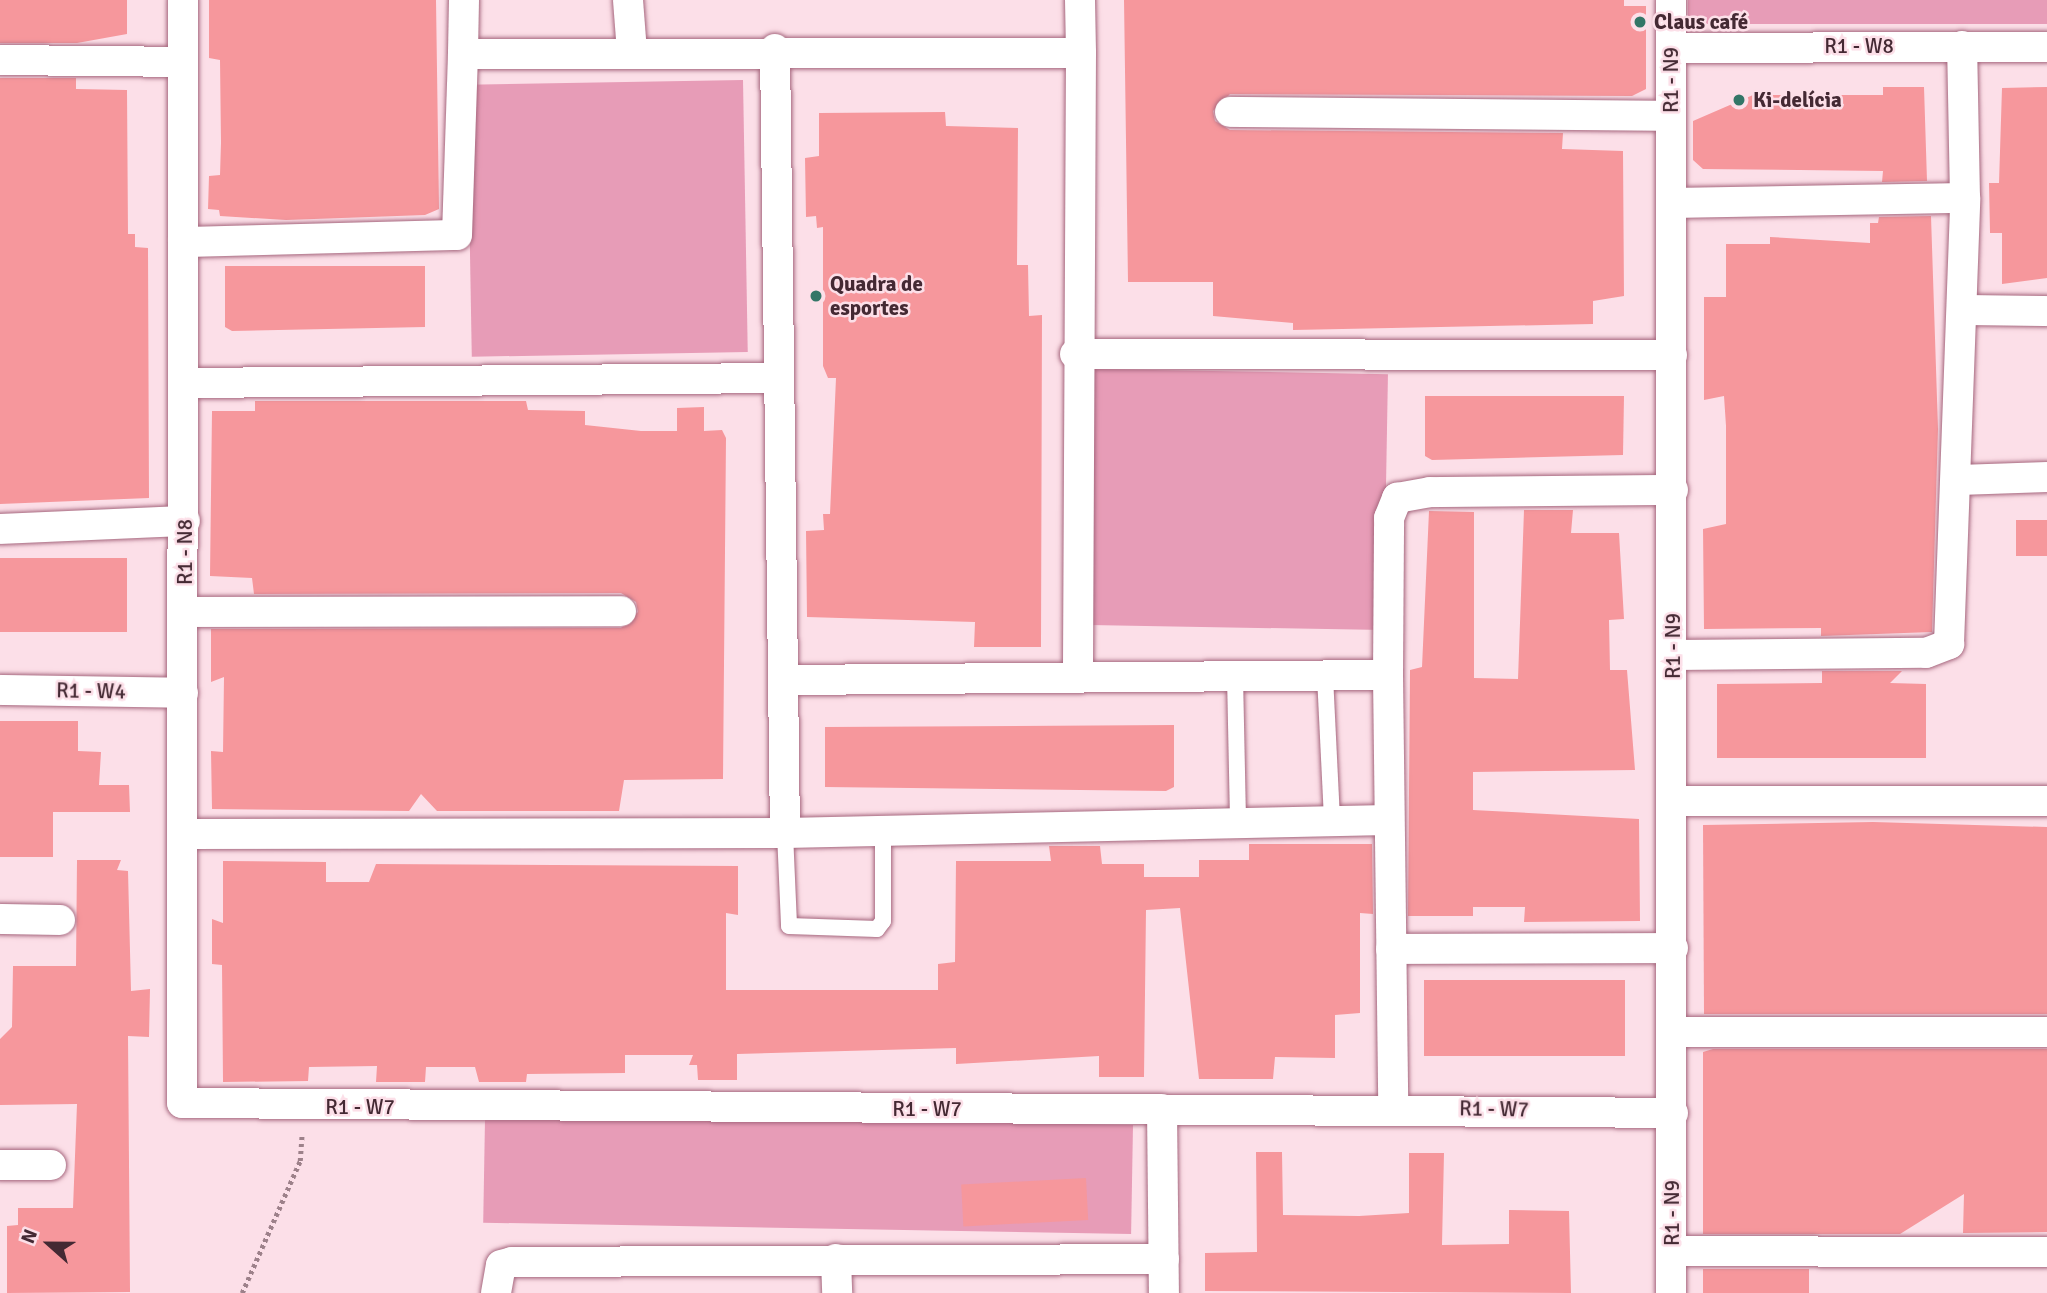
<!DOCTYPE html>
<html>
<head>
<meta charset="utf-8">
<style>
	body { margin:0 }
	#map { position:relative; width:2047px; height:1293px; overflow:hidden; background:#fcdfe8; font-family:Signika,sans-serif }
	div>[style] { position:absolute }
	.green>* { inset:0; background:#e79cb7; transform-origin:0 0 }
	.building>* { inset:0; background:#f6979c; transform-origin:0 0 }
	.path>* { height:4.5px; margin-top:-2.25px; transform-origin:0; background:repeating-linear-gradient(90deg,#9d818a 0 3.5px,transparent 0 7px) }
	.roads { filter:drop-shadow(0 0 2px #a6677e) drop-shadow(0 0 2px #a6677e) }
	.service>* { height:16px; margin:-8px; padding:0 8px; transform-origin:8px; border-radius:8px; background:#fff }
	.minor>* { height:30px; margin:-15px; padding:0 15px; transform-origin:15px; border-radius:15px; background:#fff }
	.dots>* { width:19px; height:19px; translate:-50% -50%; box-sizing:border-box; border:4px solid #fcdfe8; border-radius:50% }
	span { translate:-50% -50%; white-space:nowrap; text-align:center; line-height:1.15; -webkit-text-stroke:5px #fcdfe8; paint-order:stroke }
	.poi-label { font-size:21px; color:#442933; font-weight:700 }
	.left { translate:0 -50%; text-align:left }
	.street-label { font-size:21px; color:#442933 }
	.north { position:absolute; left:14px; top:1209px; width:70px; height:70px; -webkit-text-stroke:5px #fcdfe8; paint-order:stroke; rotate:291deg; font-size:19px; font-weight:700; line-height:28px; text-align:center; color:#442933 }
	.north::after { content:''; display:block; margin:auto; width:24px; height:32px; background:#442933; clip-path:polygon(50% 0,100% 100%,50% 72%,0 100%) }
</style>
</head>
<body>
<div id="map">
	<div class="green">
		<div style="left:1688px;top:0;width:359px;height:24px"></div>
		<div style="left:743px;top:80px;width:272px;height:276px;rotate:89deg"></div>
		<div style="left:1094px;top:369px;width:294px;height:256px;rotate:1deg"></div>
		<div style="left:1133px;top:1125px;width:109px;height:648px;rotate:91deg"></div>
	</div>
	<div class="building">
		<div style="clip-path:polygon(0 0,127px 0,127px 34px,77px 43px,0 43px)"></div>
		<div style="clip-path:polygon(209px 0,436px 0,439px 209px,425px 215px,286px 220px,220px 216px,219px 210px,208px 209px,209px 176px,220px 175px,221px 143px,220px 60px,209px 58px)"></div>
		<div style="clip-path:polygon(1124px 0,1624px 0,1624px 6px,1646px 6px,1646px 89px,1632px 96px,1230px 94px,1213px 111px,1215px 121px,1230px 130px,1563px 133px,1562px 149px,1623px 151px,1624px 296px,1593px 301px,1593px 324px,1293px 330px,1293px 323px,1213px 316px,1213px 282px,1128px 282px)"></div>
		<div style="clip-path:polygon(0 78px,76px 78px,76px 89px,127px 90px,128px 234px,135px 234px,135px 247px,148px 248px,149px 498px,0 504px)"></div>
		<div style="clip-path:polygon(1883px 87px,1924px 87px,1927px 181px,1882px 182px,1883px 171px,1703px 169px,1693px 160px,1693px 121px,1753px 95px,1883px 95px)"></div>
		<div style="clip-path:polygon(2047px 87px,2047px 278px,2002px 284px,2002px 233px,1990px 233px,1989px 183px,1999px 183px,2002px 88px)"></div>
		<div style="clip-path:polygon(945px 112px,946px 126px,1018px 128px,1017px 265px,1028px 265px,1029px 316px,1042px 315px,1041px 647px,974px 647px,975px 622px,807px 617px,806px 531px,824px 530px,823px 514px,830px 514px,836px 378px,828px 378px,823px 366px,823px 227px,817px 228px,816px 216px,806px 217px,805px 158px,819px 156px,819px 113px)"></div>
		<div style="clip-path:polygon(1931px 216px,1938px 429px,1932px 632px,1821px 636px,1821px 628px,1704px 629px,1703px 529px,1726px 524px,1726px 426px,1724px 396px,1704px 400px,1704px 297px,1726px 297px,1726px 244px,1770px 244px,1770px 237px,1870px 243px,1870px 223px,1878px 223px,1879px 217px)"></div>
		<div style="clip-path:polygon(225px 266px,425px 266px,425px 327px,232px 331px,225px 327px)"></div>
		<div style="clip-path:polygon(1425px 396px,1624px 396px,1623px 455px,1432px 460px,1425px 456px)"></div>
		<div style="clip-path:polygon(255px 401px,526px 401px,528px 410px,585px 411px,585px 425px,641px 431px,677px 431px,677px 408px,704px 407px,704px 431px,722px 430px,726px 438px,723px 779px,624px 780px,619px 811px,437px 811px,421px 794px,409px 811px,212px 809px,211px 751px,223px 752px,224px 677px,211px 682px,211px 629px,621px 628px,638px 612px,636px 602px,621px 593px,254px 594px,252px 578px,210px 576px,212px 411px,255px 411px)"></div>
		<div style="clip-path:polygon(1524px 510px,1573px 510px,1571px 533px,1619px 533px,1624px 619px,1609px 620px,1610px 670px,1627px 670px,1635px 770px,1473px 772px,1473px 810px,1639px 819px,1640px 921px,1524px 922px,1525px 907px,1473px 907px,1473px 916px,1408px 916px,1410px 670px,1422px 667px,1429px 511px,1474px 512px,1474px 678px,1518px 679px)"></div>
		<div style="left:2047px;top:520px;width:36px;height:31px;rotate:90deg"></div>
		<div style="left:0;top:558px;width:127px;height:74px"></div>
		<div style="clip-path:polygon(1822px 671px,1902px 671px,1890px 683px,1926px 684px,1926px 758px,1717px 758px,1717px 684px,1822px 683px)"></div>
		<div style="clip-path:polygon(0 721px,78px 721px,78px 751px,101px 752px,99px 785px,129px 785px,130px 812px,53px 812px,53px 857px,0 857px)"></div>
		<div style="clip-path:polygon(1174px 725px,1174px 787px,1166px 791px,825px 787px,825px 727px)"></div>
		<div style="clip-path:polygon(1873px 822px,2047px 827px,2047px 1014px,1704px 1014px,1703px 825px)"></div>
		<div style="clip-path:polygon(1249px 844px,1372px 844px,1373px 914px,1360px 913px,1360px 1013px,1335px 1015px,1335px 1058px,1275px 1057px,1273px 1079px,1199px 1079px,1180px 908px,1146px 910px,1144px 1077px,1099px 1077px,1099px 1056px,956px 1064px,956px 1048px,737px 1054px,737px 1080px,698px 1080px,697px 1065px,689px 1065px,693px 1055px,625px 1055px,625px 1073px,527px 1074px,526px 1082px,479px 1082px,475px 1067px,426px 1067px,425px 1082px,376px 1082px,377px 1066px,309px 1067px,308px 1081px,223px 1082px,222px 965px,212px 964px,212px 919px,223px 923px,223px 861px,326px 862px,326px 882px,369px 882px,376px 864px,738px 866px,738px 915px,726px 913px,726px 990px,938px 990px,938px 964px,955px 962px,956px 861px,1051px 861px,1049px 846px,1100px 846px,1102px 864px,1144px 864px,1144px 877px,1199px 877px,1199px 860px,1249px 860px)"></div>
		<div style="clip-path:polygon(77px 860px,121px 860px,117px 870px,128px 871px,131px 991px,150px 989px,149px 1037px,128px 1036px,130px 1292px,7px 1293px,7px 1226px,18px 1225px,18px 1208px,73px 1208px,77px 1104px,0 1105px,0 1039px,12px 1027px,13px 966px,76px 966px)"></div>
		<div style="left:1625px;top:980px;width:76px;height:201px;rotate:90deg"></div>
		<div style="clip-path:polygon(1713px 1049px,2047px 1049px,2047px 1232px,1963px 1233px,1964px 1194px,1900px 1234px,1703px 1234px,1703px 1052px)"></div>
		<div style="clip-path:polygon(1256px 1152px,1282px 1152px,1283px 1215px,1359px 1216px,1409px 1213px,1409px 1153px,1444px 1153px,1442px 1245px,1509px 1244px,1509px 1210px,1569px 1211px,1571px 1293px,1205px 1291px,1205px 1253px,1257px 1252px)"></div>
		<div style="left:1086px;top:1178px;width:42px;height:125px;rotate:87deg"></div>
		<div style="left:1703px;top:1269px;width:106px;height:24px"></div>
	</div>
	<div class="path">
		<div style="left:242px;top:1293px;width:144px;rotate:-66.3deg"></div>
		<div style="left:300px;top:1161px;width:26px;rotate:-86deg"></div>
	</div>
	<div class="roads">
		<div class="service">
			<div style="left:1235px;top:676px;width:147px;rotate:88.8deg"></div>
			<div style="left:1325px;top:676px;width:145px;rotate:87.2deg"></div>
			<div style="left:785px;top:833px;width:93px;rotate:87.5deg"></div>
			<div style="left:789px;top:926px;width:88px;rotate:2deg"></div>
			<div style="left:877px;top:929px;width:10px;rotate:-53deg"></div>
			<div style="left:883px;top:921px;width:90px;rotate:-90deg"></div>
		</div>
		<div class="minor">
			<div style="left:183px;top:0;width:1103px;rotate:90.05deg"></div>
			<div style="left:182px;top:1103px;width:1491px;rotate:0.38deg"></div>
			<div style="left:464px;top:0;width:54px;rotate:91.1deg"></div>
			<div style="left:463px;top:54px;width:618px;rotate:-0.09deg"></div>
			<div style="left:1081px;top:53px;width:624px;rotate:90.28deg"></div>
			<div style="left:628px;top:0;width:52px;rotate:85.6deg"></div>
			<div style="left:1080px;top:0;width:53px;rotate:88.9deg"></div>
			<div style="left:1671px;top:0;width:1293px;rotate:90deg"></div>
			<div style="left:1671px;top:48px;width:376px;rotate:-0.2deg"></div>
			<div style="left:775px;top:49px;width:784px;rotate:89.27deg"></div>
			<div style="left:0;top:60px;width:181px;rotate:0.6deg"></div>
			<div style="left:1230px;top:112px;width:441px;rotate:0.5deg"></div>
			<div style="left:1672px;top:203px;width:293px;rotate:-1deg"></div>
			<div style="left:183px;top:242px;width:274px;rotate:-1.5deg"></div>
			<div style="left:457px;top:235px;width:181px;rotate:-88.1deg"></div>
			<div style="left:1962px;top:310px;width:85px;rotate:0.7deg"></div>
			<div style="left:1075px;top:354px;width:597px;rotate:0.1deg"></div>
			<div style="left:184px;top:383px;width:594px;rotate:-0.48deg"></div>
			<div style="left:1959px;top:480px;width:88px;rotate:-2deg"></div>
			<div style="left:0;top:529px;width:185px;rotate:-2.5deg"></div>
			<div style="left:185px;top:612px;width:436px;rotate:-0.1deg"></div>
			<div style="left:1673px;top:655px;width:253px;rotate:-0.5deg"></div>
			<div style="left:1926px;top:653px;width:25px;rotate:-21deg"></div>
			<div style="left:1949px;top:644px;width:446px;rotate:-87.9deg"></div>
			<div style="left:1965px;top:198px;width:152px;rotate:-91.1deg"></div>
			<div style="left:1388px;top:675px;width:157px;rotate:-89.6deg"></div>
			<div style="left:1389px;top:518px;width:22px;rotate:-68deg"></div>
			<div style="left:1397px;top:498px;width:34px;rotate:-10deg"></div>
			<div style="left:1430px;top:492px;width:243px;rotate:-0.5deg"></div>
			<div style="left:786px;top:680px;width:602px;rotate:-0.48deg"></div>
			<div style="left:1388px;top:675px;width:432px;rotate:89.3deg"></div>
			<div style="left:0;top:690px;width:183px;rotate:0.9deg"></div>
			<div style="left:1672px;top:801px;width:375px"></div>
			<div style="left:183px;top:834px;width:602px;rotate:-0.1deg"></div>
			<div style="left:785px;top:833px;width:603px;rotate:-1.24deg"></div>
			<div style="left:0;top:919px;width:60px;rotate:1deg"></div>
			<div style="left:1391px;top:949px;width:282px;rotate:-0.2deg"></div>
			<div style="left:1673px;top:1032px;width:374px"></div>
			<div style="left:1162px;top:1109px;width:184px;rotate:89.4deg"></div>
			<div style="left:0;top:1165px;width:51px"></div>
			<div style="left:1672px;top:1251px;width:375px;rotate:0.2deg"></div>
			<div style="left:836px;top:1259px;width:34px;rotate:88deg"></div>
			<div style="left:496px;top:1293px;width:28px;rotate:-80deg"></div>
			<div style="left:501px;top:1265px;width:11px;rotate:-15deg"></div>
			<div style="left:512px;top:1262px;width:652px;rotate:-0.26deg"></div>
		</div>
	</div>
	<div class="dots">
		<div style="left:1640px;top:22px;background:#337667"></div>
		<div style="left:1739px;top:100px;background:#337667"></div>
		<div style="left:816px;top:296px;background:#337667"></div>
	</div>
	<div class="poi-label">
		<span class="left" style="left:1654px;top:22px">Claus café</span>
		<span class="left" style="left:1753px;top:100px">Ki-delícia</span>
		<span class="left" style="left:830px;top:296px">Quadra de<br>esportes</span>
	</div>
	<div class="street-label">
		<span style="left:1859px;top:46px">R1 - W8</span>
		<span style="left:1671px;top:80px;rotate:-90deg">R1 - N9</span>
		<span style="left:185px;top:552px;rotate:-90deg">R1 - N8</span>
		<span style="left:1673px;top:646px;rotate:-90deg">R1 - N9</span>
		<span style="left:91px;top:691px;rotate:1deg">R1 - W4</span>
		<span style="left:360px;top:1107px">R1 - W7</span>
		<span style="left:927px;top:1109px">R1 - W7</span>
		<span style="left:1494px;top:1109px;rotate:1deg">R1 - W7</span>
		<span style="left:1672px;top:1213px;rotate:-90deg">R1 - N9</span>
	</div>
	<div class="north">N</div>
</div>
</body>
</html>
